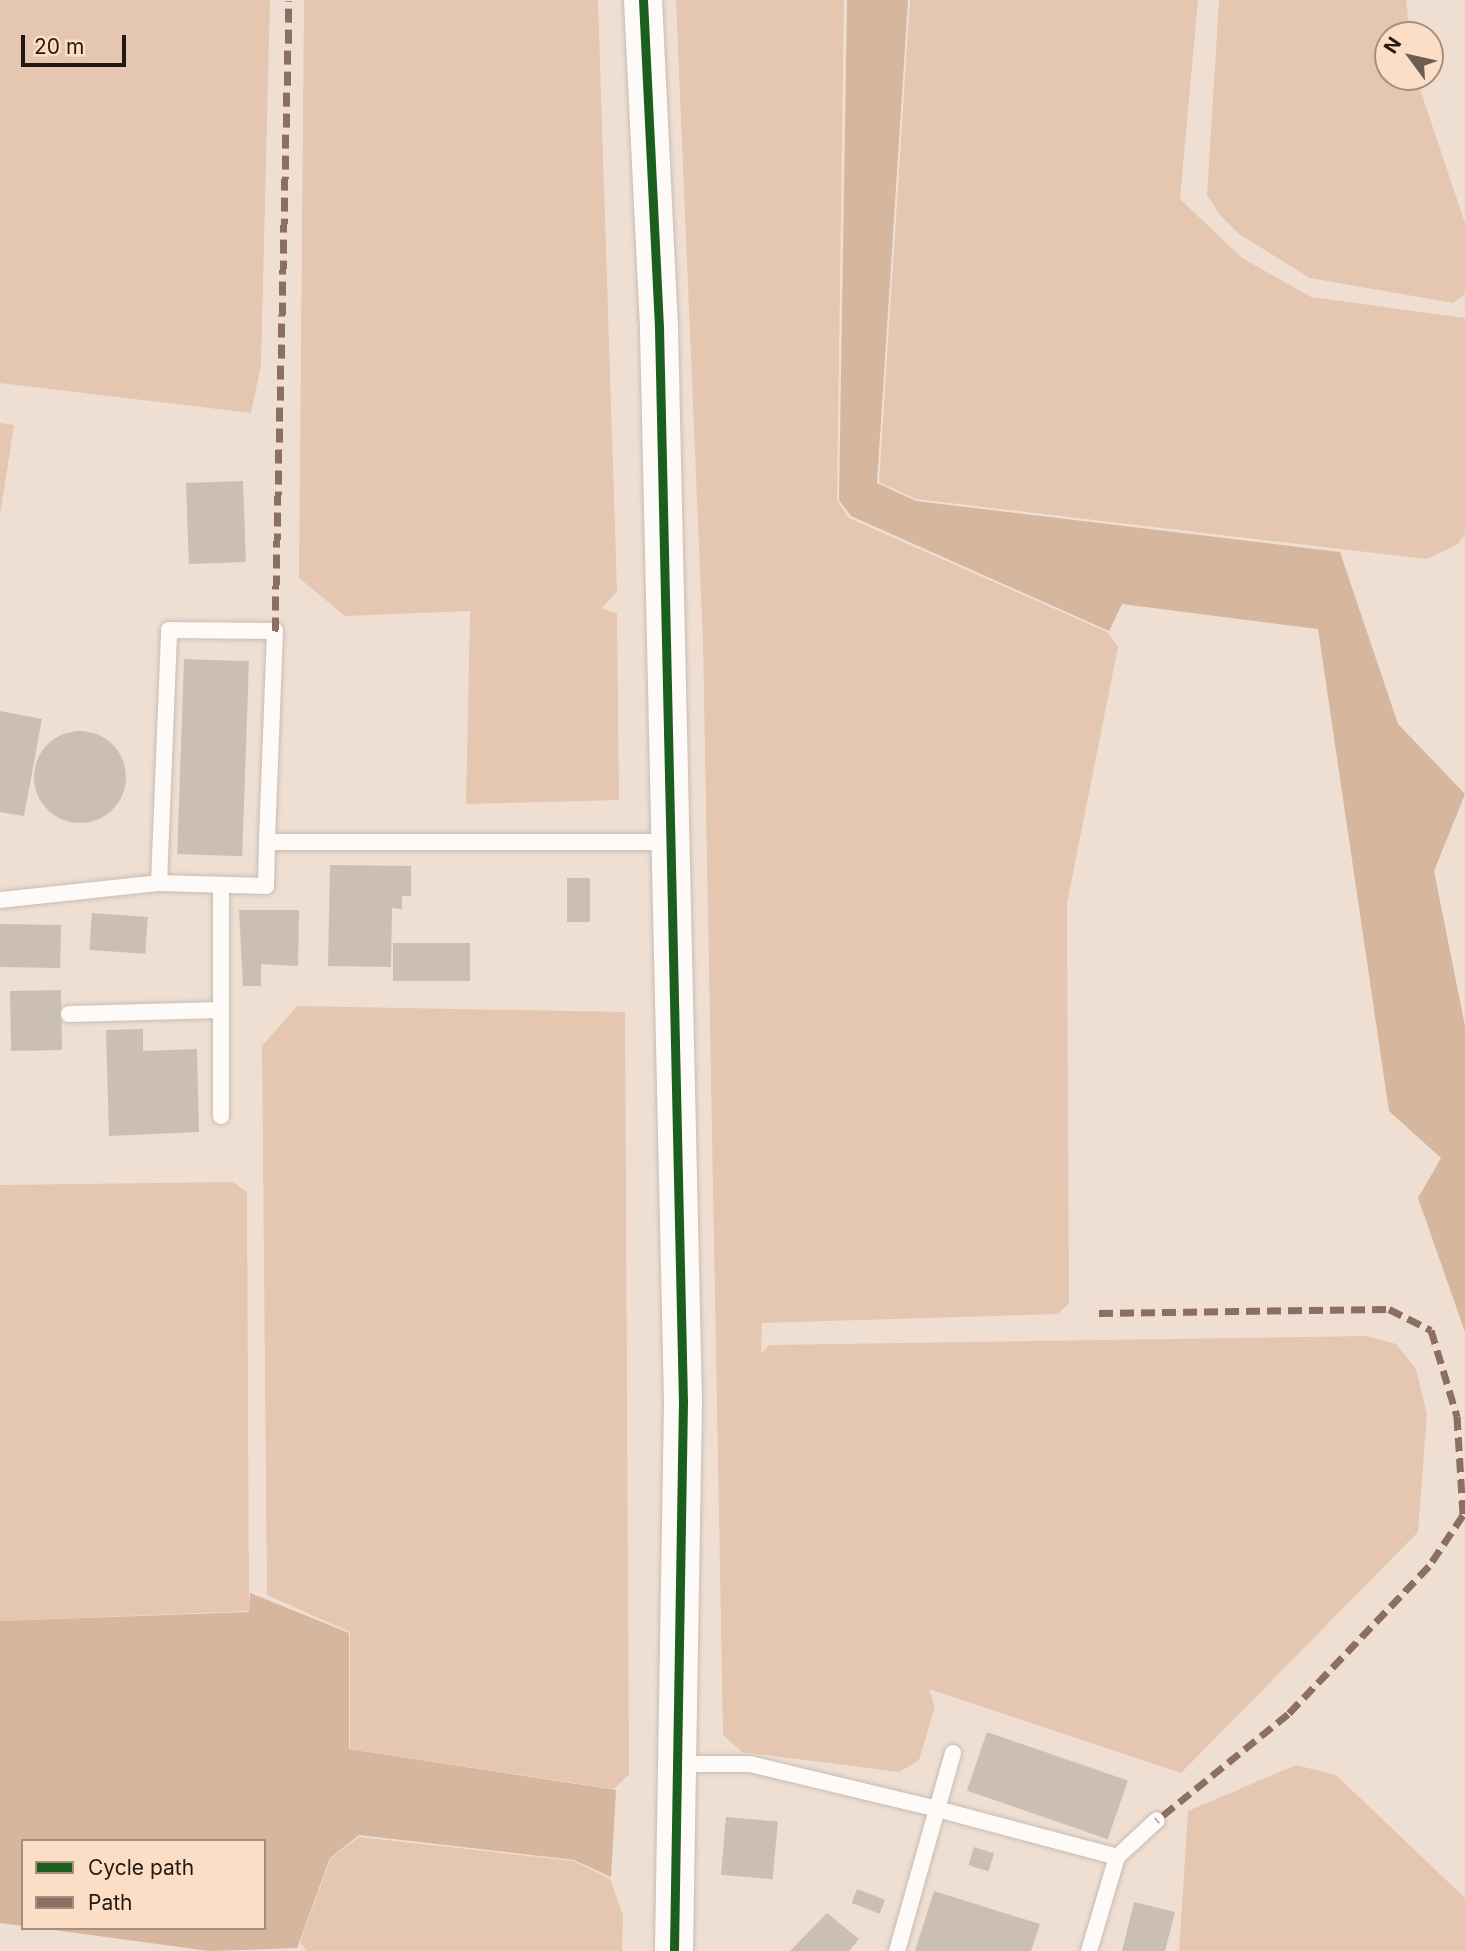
<!DOCTYPE html>
<html>
<head>
<meta charset="utf-8">
<style>
	body { margin:0 }
	#map { position:relative; width:1465px; height:1951px; overflow:hidden; background:#efdfd3; font-family:Inter,sans-serif }
	div>[style] { position:absolute }
	.green>* { inset:0; background:#e5c7b1 }
	.forest>* { inset:0; background:#d6b69c }
	.building>* { inset:0; background:#cbbfb5; transform-origin:0 0 }
	.round { border-radius:50% }
	.roads { filter:drop-shadow(0 0 2px #c8bcb2) drop-shadow(0 0 2px #c8bcb2) }
	.service>* { height:16px; margin:-8px; padding:0 8px; transform-origin:8px; border-radius:8px; background:#fdfaf8 }
	.tertiary>* { height:38px; margin:-19px; padding:0 19px; transform-origin:19px; border-radius:19px; background:#fdfaf8 }
	.quiet>* { height:7px; margin-top:-3.5px; transform-origin:0; background:repeating-linear-gradient(90deg,#8d6e63 0 14px,transparent 0 21px) }
	.cycleway>* { height:9px; margin:-4.5px; padding:0 4.5px; transform-origin:4.5px; border-radius:4.5px; background:#1b5e20 }
	span { translate:-50% -50%; white-space:nowrap; text-align:center; line-height:1.15; -webkit-text-stroke:5px #fcdec6; paint-order:stroke }
	.legend { position:absolute; left:21px; top:1839px; width:245px; height:91px; box-sizing:border-box; background:#fcdec6; border:2px solid #a68f7e; margin:0; padding:9px 12px; list-style:none; font-size:21px; color:#241911 }
	.legend li { display:flex; align-items:center; gap:14px; height:35px }
	.legend b { width:35px; border:2px solid #a68f7e }
	.north { position:absolute; left:1374px; top:21px; width:70px; height:70px; box-sizing:border-box; background:#fcdec6; border:2px solid #a68f7e; border-radius:50%; rotate:303deg; font-size:19px; font-weight:700; line-height:28px; text-align:center; color:#241911 }
	.north::after { content:''; display:block; margin:auto; width:24px; height:32px; background:#6b5e55; clip-path:polygon(50% 0,100% 100%,50% 72%,0 100%) }
	.scale { position:absolute; left:21px; top:35px; width:105px; height:32px; box-sizing:border-box; border:4px solid #241911; border-top:0; padding-left:9px; font-size:21px; line-height:24px; white-space:nowrap; color:#241911; -webkit-text-stroke:5px #fcdec6; paint-order:stroke }
</style>
</head>
<body>
<div id="map">
	<div class="green">
		<div style="clip-path:polygon(0 0,270px 0,261px 365px,251px 413px,0 383px)"></div>
		<div style="clip-path:polygon(304px 0,598px 0,617px 591px,602px 608px,617px 614px,619px 800px,466px 804px,470px 611px,345px 616px,299px 578px)"></div>
		<div style="clip-path:polygon(676px 0,844px 0,837px 500px,849px 518px,1107px 632px,1118px 647px,1067px 903px,1069px 1303px,1058px 1314px,762px 1323px,761px 1354px,769px 1345px,1367px 1336px,1396px 1344px,1416px 1369px,1427px 1414px,1418px 1532px,1181px 1773px,929px 1689px,935px 1707px,919px 1760px,899px 1772px,742px 1752px,723px 1735px,703px 643px)"></div>
		<div style="clip-path:polygon(910px 0,1198px 0,1180px 199px,1242px 258px,1311px 297px,1465px 318px,1465px 534px,1457px 545px,1426px 559px,916px 499px,879px 482px)"></div>
		<div style="clip-path:polygon(1219px 0,1406px 0,1410px 35px,1388px 35px,1388px 77px,1416px 77px,1465px 223px,1465px 294px,1453px 303px,1310px 278px,1239px 234px,1220px 215px,1207px 195px)"></div>
		<div style="clip-path:polygon(0 423px,14px 425px,0 516px)"></div>
		<div style="clip-path:polygon(297px 1006px,625px 1012px,629px 1774px,614px 1789px,350px 1749px,350px 1632px,267px 1595px,262px 1046px)"></div>
		<div style="clip-path:polygon(233px 1182px,247px 1192px,249px 1611px,0 1621px,0 1185px)"></div>
		<div style="clip-path:polygon(1296px 1765px,1336px 1775px,1465px 1898px,1465px 1951px,1179px 1951px,1188px 1811px)"></div>
		<div style="clip-path:polygon(359px 1837px,574px 1861px,610px 1879px,623px 1915px,622px 1951px,307px 1951px,300px 1942px,331px 1858px)"></div>
	</div>
	<div class="forest">
		<div style="clip-path:polygon(847px 0,908px 0,877px 483px,916px 501px,1340px 552px,1398px 724px,1465px 794px,1434px 871px,1465px 1026px,1465px 1332px,1418px 1198px,1441px 1158px,1389px 1111px,1318px 629px,1122px 604px,1109px 631px,851px 516px,839px 500px)"></div>
		<div style="clip-path:polygon(250px 1593px,349px 1633px,349px 1749px,616px 1790px,611px 1877px,574px 1860px,359px 1835px,330px 1858px,297px 1948px,209px 1951px,39px 1928px,264px 1928px,264px 1841px,23px 1841px,23px 1926px,0 1923px,0 1621px,249px 1612px)"></div>
	</div>
	<div class="building">
		<div style="left:243px;top:481px;width:81px;height:57px;rotate:88deg"></div>
		<div style="left:184px;top:659px;width:65px;height:195px;rotate:2deg"></div>
		<div style="clip-path:polygon(0 711px,42px 719px,24px 816px,0 812px)"></div>
		<div class="round" style="left:34px;top:731px;width:92px;height:92px"></div>
		<div style="clip-path:polygon(330px 865px,411px 866px,411px 896px,402px 896px,402px 909px,392px 908px,391px 967px,328px 966px)"></div>
		<div style="left:567px;top:878px;width:23px;height:44px"></div>
		<div style="clip-path:polygon(239px 910px,299px 910px,298px 966px,261px 964px,261px 986px,243px 986px)"></div>
		<div style="left:92px;top:913px;width:56px;height:37px;rotate:4deg"></div>
		<div style="left:0;top:924px;width:61px;height:43px;rotate:1deg"></div>
		<div style="left:470px;top:943px;width:38px;height:77px;rotate:90deg"></div>
		<div style="left:61px;top:990px;width:60px;height:51px;rotate:89deg"></div>
		<div style="clip-path:polygon(143px 1029px,143px 1051px,197px 1049px,199px 1132px,109px 1136px,106px 1030px)"></div>
		<div style="left:987px;top:1732px;width:149px;height:62px;rotate:19deg"></div>
		<div style="left:726px;top:1817px;width:52px;height:58px;rotate:5deg"></div>
		<div style="left:974px;top:1847px;width:21px;height:19px;rotate:17deg"></div>
		<div style="left:857px;top:1889px;width:30px;height:15px;rotate:21deg"></div>
		<div style="clip-path:polygon(934px 1891px,1040px 1924px,1031px 1951px,915px 1951px)"></div>
		<div style="clip-path:polygon(1134px 1902px,1175px 1912px,1165px 1951px,1122px 1951px)"></div>
		<div style="clip-path:polygon(827px 1913px,859px 1939px,849px 1951px,790px 1951px)"></div>
	</div>
	<div class="roads">
		<div class="service">
			<div style="left:267px;top:842px;width:44px;rotate:91.3deg"></div>
			<div style="left:266px;top:886px;width:107px;rotate:-178.4deg"></div>
			<div style="left:159px;top:883px;width:253px;rotate:-87.7deg"></div>
			<div style="left:169px;top:630px;width:106px;rotate:0.5deg"></div>
			<div style="left:275px;top:631px;width:211px;rotate:92.2deg"></div>
			<div style="left:267px;top:842px;width:404px"></div>
			<div style="left:0;top:900px;width:160px;rotate:-6.1deg"></div>
			<div style="left:69px;top:1014px;width:152px;rotate:-1.5deg"></div>
			<div style="left:221px;top:1116px;width:231px;rotate:-90deg"></div>
			<div style="left:953px;top:1753px;width:58px;rotate:105.9deg"></div>
			<div style="left:937px;top:1809px;width:186px;rotate:14.9deg"></div>
			<div style="left:1117px;top:1857px;width:98px;rotate:106.6deg"></div>
			<div style="left:678px;top:1764px;width:72px"></div>
			<div style="left:750px;top:1764px;width:192px;rotate:13.5deg"></div>
			<div style="left:937px;top:1809px;width:148px;rotate:105.7deg"></div>
			<div style="left:1117px;top:1857px;width:54px;rotate:-42.8deg"></div>
		</div>
		<div class="tertiary">
			<div style="left:643px;top:0;width:328px;rotate:87.2deg"></div>
			<div style="left:659px;top:328px;width:1073px;rotate:88.72deg"></div>
			<div style="left:683px;top:1401px;width:550px;rotate:90.94deg"></div>
		</div>
	</div>
	<div class="quiet">
		<div style="left:275px;top:631px;width:631px;rotate:-88.73deg"></div>
		<div style="left:1099px;top:1313px;width:290px;rotate:-0.8deg"></div>
		<div style="left:1389px;top:1309px;width:47px;rotate:26.6deg"></div>
		<div style="left:1431px;top:1330px;width:90px;rotate:73.2deg"></div>
		<div style="left:1457px;top:1416px;width:99px;rotate:86.5deg"></div>
		<div style="left:1463px;top:1515px;width:61px;rotate:123.7deg"></div>
		<div style="left:1429px;top:1566px;width:204px;rotate:133.6deg"></div>
		<div style="left:1288px;top:1714px;width:169px;rotate:141deg"></div>
	</div>
	<div class="cycleway">
		<div style="left:643px;top:0;width:328px;rotate:87.2deg"></div>
		<div style="left:659px;top:328px;width:1073px;rotate:88.72deg"></div>
		<div style="left:683px;top:1401px;width:550px;rotate:90.94deg"></div>
	</div>
	<ul class="legend">
	<li><b style="height:9px;background:#1b5e20"></b>Cycle path</li>
	<li><b style="height:9px;background:#8d6e63"></b>Path</li>
	</ul>
	<div class="north">N</div>
	<div class="scale">20 m</div>
</div>
</body>
</html>
